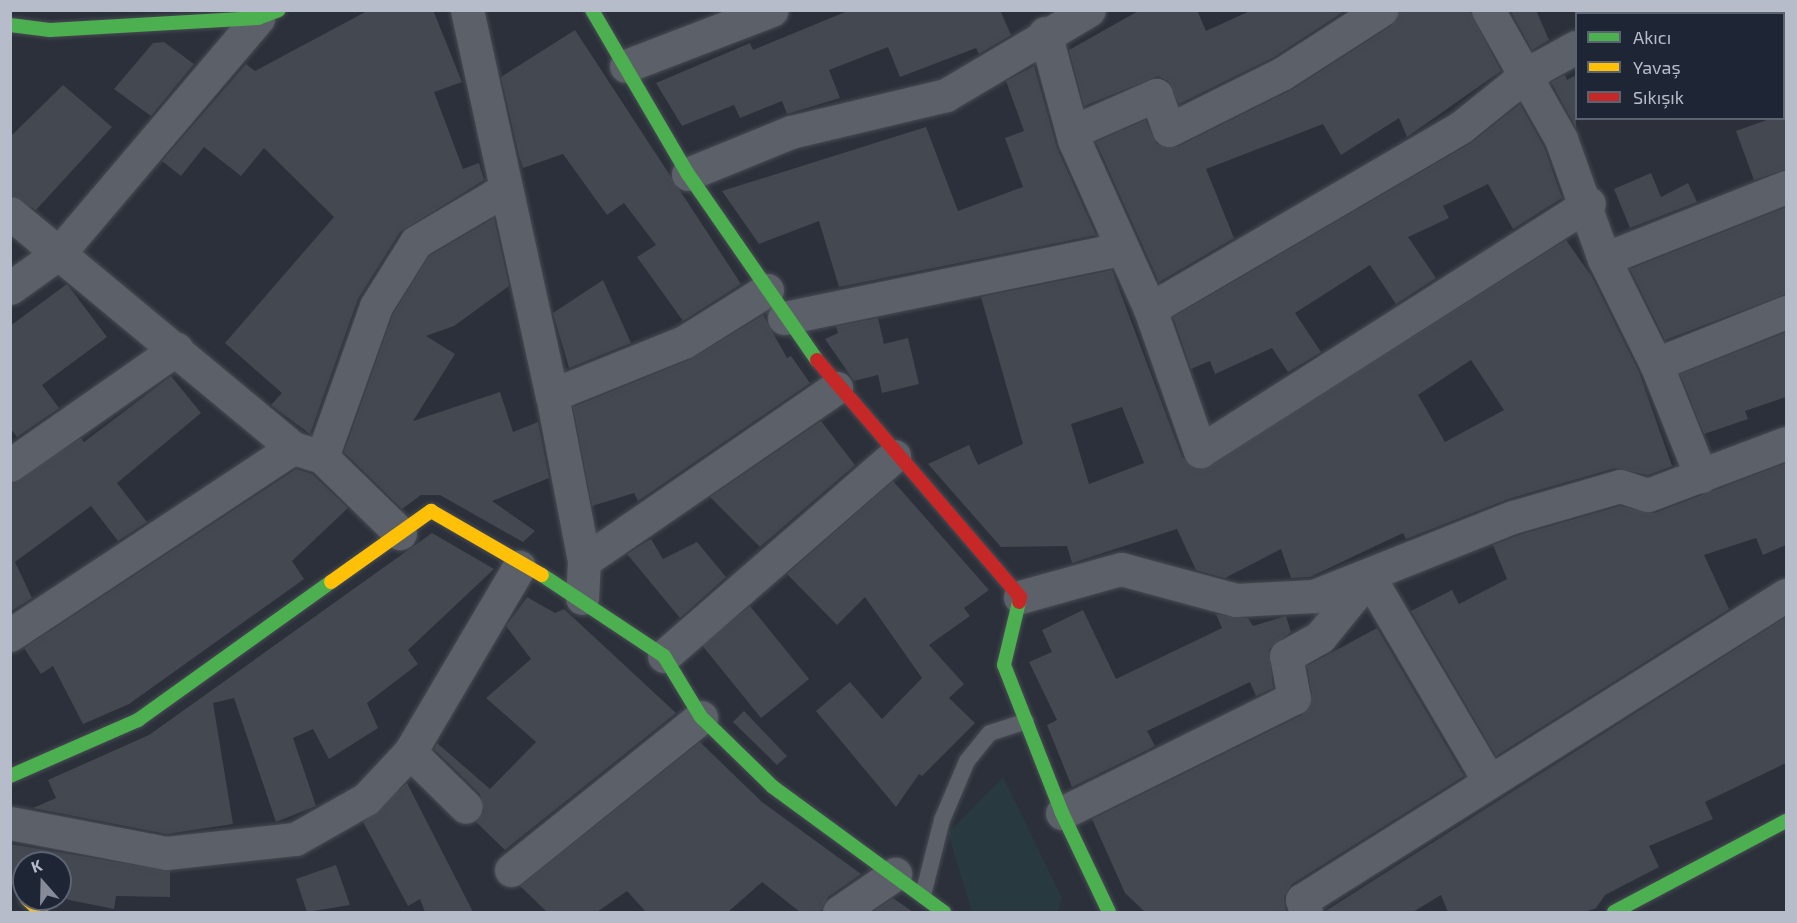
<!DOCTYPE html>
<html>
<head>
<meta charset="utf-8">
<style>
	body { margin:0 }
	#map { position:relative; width:1797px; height:923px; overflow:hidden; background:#2b303a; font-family:"Exo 2",sans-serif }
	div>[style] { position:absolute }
	.green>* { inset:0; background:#283a40 }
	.building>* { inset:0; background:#444850; transform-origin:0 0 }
	.roads { filter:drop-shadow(0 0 2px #474b53) drop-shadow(0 0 2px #474b53) }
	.lane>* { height:16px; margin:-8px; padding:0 8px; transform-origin:8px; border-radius:8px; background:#5c6068 }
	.street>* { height:33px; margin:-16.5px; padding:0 16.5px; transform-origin:16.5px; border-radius:16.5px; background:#5c6068 }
	.fast>* { height:14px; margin:-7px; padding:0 7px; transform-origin:7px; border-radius:7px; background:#4caf50 }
	.slow>* { height:14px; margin:-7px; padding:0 7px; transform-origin:7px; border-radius:7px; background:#ffc107 }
	.jam>* { height:14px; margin:-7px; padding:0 7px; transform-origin:7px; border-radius:7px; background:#c62828 }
	span { translate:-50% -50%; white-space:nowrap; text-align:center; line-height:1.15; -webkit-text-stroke:4.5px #1e2635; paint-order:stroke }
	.frame { position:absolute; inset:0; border:12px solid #b6bcca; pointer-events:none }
	.legend { position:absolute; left:1575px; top:12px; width:210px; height:108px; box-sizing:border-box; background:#1e2635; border:2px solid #5b6271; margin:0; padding:8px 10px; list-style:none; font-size:18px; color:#b6bcca }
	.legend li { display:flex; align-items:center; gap:12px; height:30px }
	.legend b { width:30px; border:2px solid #5b6271 }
	.north { position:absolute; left:12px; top:851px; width:60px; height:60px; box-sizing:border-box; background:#1e2635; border:2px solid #5b6271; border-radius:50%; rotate:340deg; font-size:16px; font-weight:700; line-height:24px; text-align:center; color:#b6bcca }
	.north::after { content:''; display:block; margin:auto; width:21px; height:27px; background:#858b98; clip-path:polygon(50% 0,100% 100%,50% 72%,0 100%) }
</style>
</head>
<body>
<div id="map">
	<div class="green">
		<div style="clip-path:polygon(1003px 777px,1062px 898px,1058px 911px,972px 912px,948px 833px)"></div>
	</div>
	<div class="building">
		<div style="clip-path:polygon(369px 10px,433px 10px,462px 82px,434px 92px,463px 169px,479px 163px,484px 180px,400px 232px,358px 299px,310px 434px,271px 405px,282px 393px,225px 343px,334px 217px,264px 148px,241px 176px,204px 147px,181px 176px,162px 161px,246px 64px,255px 71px)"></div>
		<div style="clip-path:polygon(850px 10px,1000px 10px,1011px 35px,979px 54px,976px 48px,900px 77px,888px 47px,829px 70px,840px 98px,787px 114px,782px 101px,740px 118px,734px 105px,682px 126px,656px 83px,750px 43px,753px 50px)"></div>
		<div style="clip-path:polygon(1140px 10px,1197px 10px,1206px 31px,1252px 10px,1346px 10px,1274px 57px,1179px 104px,1168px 81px,1158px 76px,1084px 106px,1069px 50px)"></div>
		<div style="clip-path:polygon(1400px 10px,1469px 10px,1501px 71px,1407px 137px,1399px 118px,1341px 155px,1323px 124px,1206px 169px,1234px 238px,1159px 282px,1096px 142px,1145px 120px,1157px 144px,1177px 147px,1293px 89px,1391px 26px)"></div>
		<div style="clip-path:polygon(1510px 10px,1536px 10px,1549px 40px,1532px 50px)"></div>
		<div style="clip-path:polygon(575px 30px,741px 284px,683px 321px,637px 257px,656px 245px,624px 203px,607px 215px,563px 154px,523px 168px,519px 156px,501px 77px)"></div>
		<div style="clip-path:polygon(164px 42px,194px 64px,151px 116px,114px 89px,153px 43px)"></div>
		<div style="clip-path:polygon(1034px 66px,1057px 148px,1096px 235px,839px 287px,819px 221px,759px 244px,722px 191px,926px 127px,958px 211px,1023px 187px,1005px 138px,1024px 131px,1006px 81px)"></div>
		<div style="clip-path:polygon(1565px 75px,1567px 80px,1576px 75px,1576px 128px,1551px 82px)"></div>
		<div style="clip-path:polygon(63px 85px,112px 127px,36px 210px,10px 195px,10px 137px)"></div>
		<div style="clip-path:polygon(1520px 104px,1544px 147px,1562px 198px,1513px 229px,1488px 184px,1443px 206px,1449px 218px,1408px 237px,1436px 278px,1396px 304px,1370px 265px,1295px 313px,1321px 352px,1288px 372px,1272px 348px,1215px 374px,1210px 361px,1191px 369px,1173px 317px,1471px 143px)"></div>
		<div style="clip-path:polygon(1786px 113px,1786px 169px,1754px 180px,1736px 131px)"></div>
		<div style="clip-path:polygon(1651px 173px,1661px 197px,1688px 183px,1697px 202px,1630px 228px,1614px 189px)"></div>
		<div style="clip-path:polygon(1786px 207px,1786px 294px,1665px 340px,1630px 269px)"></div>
		<div style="clip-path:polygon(494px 218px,509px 286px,454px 326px,426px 336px,455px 354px,413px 421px,500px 392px,513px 432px,538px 422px,549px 478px,492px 501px,535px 531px,523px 542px,440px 495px,421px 495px,402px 509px,344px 452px,393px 314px,429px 256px)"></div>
		<div style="clip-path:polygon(evenodd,1566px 240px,1592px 277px,1639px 372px,1672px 466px,1648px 475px,1615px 468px,1508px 499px,1406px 539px,1403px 533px,1310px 577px,1291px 578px,1281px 549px,1225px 578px,1196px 570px,1177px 529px,1072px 563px,1067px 546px,1001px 547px,928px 464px,969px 445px,978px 465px,1023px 444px,981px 297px,1112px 270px,1182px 457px,1200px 470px,1566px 240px,1471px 360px,1504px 410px,1445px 442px,1418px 395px,1471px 360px,1566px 240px,1122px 407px,1144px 463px,1089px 484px,1071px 424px,1122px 407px)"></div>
		<div style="clip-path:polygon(603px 280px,631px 343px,569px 368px,553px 313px)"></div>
		<div style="clip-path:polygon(67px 284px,107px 337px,42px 385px,59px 408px,17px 437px,10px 428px,10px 326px)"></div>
		<div style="clip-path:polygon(763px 315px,787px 358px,791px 356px,810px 383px,638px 501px,634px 493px,592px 506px,573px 407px,691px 359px)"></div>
		<div style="clip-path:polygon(878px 318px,884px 344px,908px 338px,919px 384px,882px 393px,878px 375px,854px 381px,825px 339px,838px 333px,836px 326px)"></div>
		<div style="clip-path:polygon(1786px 332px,1786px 397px,1745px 411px,1748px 419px,1704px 434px,1680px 374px)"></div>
		<div style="clip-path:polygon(171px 376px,201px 413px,117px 483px,147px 522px,118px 541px,91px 506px,15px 562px,32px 598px,10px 612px,10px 484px,81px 438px,84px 442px)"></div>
		<div style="clip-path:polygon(821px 421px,855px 465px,760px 547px,710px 497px)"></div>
		<div style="clip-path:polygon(1786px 463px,1786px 545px,1763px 555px,1756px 538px,1704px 555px,1729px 609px,1496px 756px,1411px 611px,1452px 590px,1459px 604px,1507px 579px,1493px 545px,1519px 535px,1620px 506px,1655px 513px)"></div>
		<div style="clip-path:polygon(296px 469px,312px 474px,348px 508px,292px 561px,304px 579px,129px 704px,83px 724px,53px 666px,41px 674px,24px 648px)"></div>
		<div style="clip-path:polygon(893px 481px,989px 590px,964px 608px,970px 616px,929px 645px,964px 684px,949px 698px,975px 723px,922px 776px,919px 774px,896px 807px,816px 711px,850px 682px,882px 719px,922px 678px,865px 597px,837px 625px,787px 574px)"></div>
		<div style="clip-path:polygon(432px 533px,494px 569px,408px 650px,418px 664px,367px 703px,378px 728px,329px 759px,313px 729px,293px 738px,316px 806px,276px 822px,234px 698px,213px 703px,233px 824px,167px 834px,33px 808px,56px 798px,48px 780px,149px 735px)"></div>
		<div style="clip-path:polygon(651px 539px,663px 559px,697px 542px,726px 577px,680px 618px,627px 554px)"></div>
		<div style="clip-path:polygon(527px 597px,555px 613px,564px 609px,676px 713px,505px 850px,476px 822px,484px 811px,480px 794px,434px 749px,437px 743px,490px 789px,536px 742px,486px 698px,531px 659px,506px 626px)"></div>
		<div style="left:750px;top:606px;width:94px;height:62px;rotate:51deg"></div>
		<div style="clip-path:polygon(1083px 610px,1116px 679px,1222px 628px,1216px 614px,1248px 618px,1253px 626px,1286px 616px,1291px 632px,1269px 649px,1273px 688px,1256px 696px,1250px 682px,1147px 731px,1155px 746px,1072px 787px,1047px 725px,1057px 720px,1029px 662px,1052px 652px,1042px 630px)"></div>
		<div style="clip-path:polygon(1786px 617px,1786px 763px,1705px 802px,1713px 819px,1649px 846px,1659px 867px,1605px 895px,1596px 908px,1585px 912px,1448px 912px,1441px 895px,1413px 912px,1324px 912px)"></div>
		<div style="clip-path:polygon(1377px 628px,1464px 776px,1292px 884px,1284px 897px,1286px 912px,1145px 912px,1125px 893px,1092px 819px,1302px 715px,1312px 695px,1307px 666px)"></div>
		<div style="clip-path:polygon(744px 711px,787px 756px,777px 765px,733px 722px)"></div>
		<div style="clip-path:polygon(700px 742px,762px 802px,861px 874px,828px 897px,820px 912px,800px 912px,762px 882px,728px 912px,646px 912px,627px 891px,597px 912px,547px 912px,520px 886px)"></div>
		<div style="clip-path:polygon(407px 783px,473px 912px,425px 912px,420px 899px,408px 906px,363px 822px)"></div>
		<div style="clip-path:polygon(10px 844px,170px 871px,170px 897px,116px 896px,114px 909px,69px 900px,60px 896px,60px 863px,24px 863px,24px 881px,16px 885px,10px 879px)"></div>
		<div style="clip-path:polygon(336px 865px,350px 905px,307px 912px,296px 879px)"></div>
		<div style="clip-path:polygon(893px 898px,913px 912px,872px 912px)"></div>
	</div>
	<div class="roads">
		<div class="lane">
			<div style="left:923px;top:895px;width:77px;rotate:-75.8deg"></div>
			<div style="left:942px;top:820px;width:64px;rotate:-67deg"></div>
			<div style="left:967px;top:761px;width:36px;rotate:-51deg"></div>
			<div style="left:990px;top:733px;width:38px;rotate:-18deg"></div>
		</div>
		<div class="street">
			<div style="left:467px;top:10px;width:394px;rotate:77.6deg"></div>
			<div style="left:552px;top:395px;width:169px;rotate:79.1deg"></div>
			<div style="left:584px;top:561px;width:37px;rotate:93deg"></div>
			<div style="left:1488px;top:10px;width:148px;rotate:60.5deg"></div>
			<div style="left:1561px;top:139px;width:127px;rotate:70.3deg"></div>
			<div style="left:1604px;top:259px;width:117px;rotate:63.7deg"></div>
			<div style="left:1656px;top:364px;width:121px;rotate:68.1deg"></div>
			<div style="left:1639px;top:14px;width:7px;rotate:-34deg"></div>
			<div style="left:1045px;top:33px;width:111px;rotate:74.8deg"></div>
			<div style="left:1074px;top:140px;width:185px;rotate:65.8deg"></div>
			<div style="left:1150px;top:309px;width:151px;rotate:70.6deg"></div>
			<div style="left:1200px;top:451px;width:461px;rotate:-32.5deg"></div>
			<div style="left:626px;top:66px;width:156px;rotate:-21deg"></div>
			<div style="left:1072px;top:132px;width:92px;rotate:-23.8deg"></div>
			<div style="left:1156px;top:95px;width:37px;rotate:70deg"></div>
			<div style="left:1169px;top:130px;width:127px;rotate:-26.6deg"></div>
			<div style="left:1283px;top:73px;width:117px;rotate:-32.7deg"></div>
			<div style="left:688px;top:174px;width:111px;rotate:-22.2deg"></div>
			<div style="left:791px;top:132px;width:159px;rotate:-13.4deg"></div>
			<div style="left:946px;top:95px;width:166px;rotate:-30.7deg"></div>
			<div style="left:10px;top:213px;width:368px;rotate:39.7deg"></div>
			<div style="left:293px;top:448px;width:30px;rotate:17deg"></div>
			<div style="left:322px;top:457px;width:109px;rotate:44.3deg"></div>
			<div style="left:1604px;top:259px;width:196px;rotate:-21.6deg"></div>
			<div style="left:10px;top:288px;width:60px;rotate:-35.5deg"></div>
			<div style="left:59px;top:253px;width:308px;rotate:-49.7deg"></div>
			<div style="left:1150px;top:309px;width:360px;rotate:-30.3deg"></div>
			<div style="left:1461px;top:127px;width:85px;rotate:-38.8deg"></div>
			<div style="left:1527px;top:74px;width:56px;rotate:-28.9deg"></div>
			<div style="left:784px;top:318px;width:343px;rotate:-11.6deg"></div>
			<div style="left:1656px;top:364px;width:140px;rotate:-21.8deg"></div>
			<div style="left:552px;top:395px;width:142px;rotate:-21.9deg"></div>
			<div style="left:684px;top:342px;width:98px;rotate:-32.1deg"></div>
			<div style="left:322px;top:457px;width:160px;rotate:-70.3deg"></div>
			<div style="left:376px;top:306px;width:75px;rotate:-58deg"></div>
			<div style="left:416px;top:242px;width:104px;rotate:-30.5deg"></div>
			<div style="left:10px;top:465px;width:203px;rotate:-34.9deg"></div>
			<div style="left:584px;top:561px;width:306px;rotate:-34.5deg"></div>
			<div style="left:1020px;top:597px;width:105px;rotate:-15.5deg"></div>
			<div style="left:1121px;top:569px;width:119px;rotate:15.1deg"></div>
			<div style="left:1236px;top:600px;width:78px;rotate:-2.9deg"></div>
			<div style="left:1314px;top:596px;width:214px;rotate:-21.7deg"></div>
			<div style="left:1513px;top:517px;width:111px;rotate:-16.2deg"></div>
			<div style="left:1620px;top:486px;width:29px;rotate:18deg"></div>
			<div style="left:1648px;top:495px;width:147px;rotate:-20.6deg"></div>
			<div style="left:10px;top:635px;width:339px;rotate:-33.5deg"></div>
			<div style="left:664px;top:656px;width:305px;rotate:-41deg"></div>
			<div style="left:410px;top:752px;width:78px;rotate:44.5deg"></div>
			<div style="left:1062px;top:813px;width:259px;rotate:-26.4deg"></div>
			<div style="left:1294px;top:698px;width:43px;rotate:-100.8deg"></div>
			<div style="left:1286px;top:656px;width:39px;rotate:-29deg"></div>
			<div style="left:1320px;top:637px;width:77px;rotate:-50.8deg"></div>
			<div style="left:1369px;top:577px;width:234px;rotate:59.5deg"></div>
			<div style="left:10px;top:823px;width:159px;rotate:10.9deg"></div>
			<div style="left:166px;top:853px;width:130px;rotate:-6.2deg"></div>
			<div style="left:295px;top:839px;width:81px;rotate:-29.4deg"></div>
			<div style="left:366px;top:799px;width:64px;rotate:-46.9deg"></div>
			<div style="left:410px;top:752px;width:215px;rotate:-59.5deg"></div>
			<div style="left:511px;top:870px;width:244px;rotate:-38.8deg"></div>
			<div style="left:839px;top:912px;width:68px;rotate:-34.2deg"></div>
			<div style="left:1306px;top:912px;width:13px;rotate:-108deg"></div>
			<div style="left:1302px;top:900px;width:572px;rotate:-32.22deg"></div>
		</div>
		<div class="fast">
			<div style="left:592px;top:10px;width:190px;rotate:59.7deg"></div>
			<div style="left:688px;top:174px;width:226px;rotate:55.3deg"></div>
			<div style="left:10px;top:25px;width:40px;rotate:7.1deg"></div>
			<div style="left:50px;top:30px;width:208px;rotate:-3.3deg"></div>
			<div style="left:258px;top:18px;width:22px;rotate:-21deg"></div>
			<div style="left:542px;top:575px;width:146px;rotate:33.6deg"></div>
			<div style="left:664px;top:656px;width:71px;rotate:58.8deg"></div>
			<div style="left:701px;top:717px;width:100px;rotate:44.2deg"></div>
			<div style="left:773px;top:787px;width:212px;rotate:36.2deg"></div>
			<div style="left:1019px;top:602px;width:65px;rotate:103.4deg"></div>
			<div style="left:1004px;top:665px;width:159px;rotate:68.6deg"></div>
			<div style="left:1062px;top:813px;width:110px;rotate:64.6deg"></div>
			<div style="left:10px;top:776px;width:140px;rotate:-23.6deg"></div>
			<div style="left:138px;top:720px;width:237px;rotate:-35.6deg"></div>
			<div style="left:1614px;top:912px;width:195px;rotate:-27.9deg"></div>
		</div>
		<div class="slow">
			<div style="left:331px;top:582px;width:123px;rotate:-35.4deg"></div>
			<div style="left:431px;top:511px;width:128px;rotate:30deg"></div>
			<div style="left:27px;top:899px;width:19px;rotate:43deg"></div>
		</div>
		<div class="jam">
			<div style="left:817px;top:360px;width:312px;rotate:49.4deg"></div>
			<div style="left:1020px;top:597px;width:5px;rotate:101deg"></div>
		</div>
	</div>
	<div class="frame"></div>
	<ul class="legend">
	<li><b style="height:8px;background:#4caf50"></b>Akıcı</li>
	<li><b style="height:8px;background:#ffc107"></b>Yavaş</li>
	<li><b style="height:8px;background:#c62828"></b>Sıkışık</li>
	</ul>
	<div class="north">K</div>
</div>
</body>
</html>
